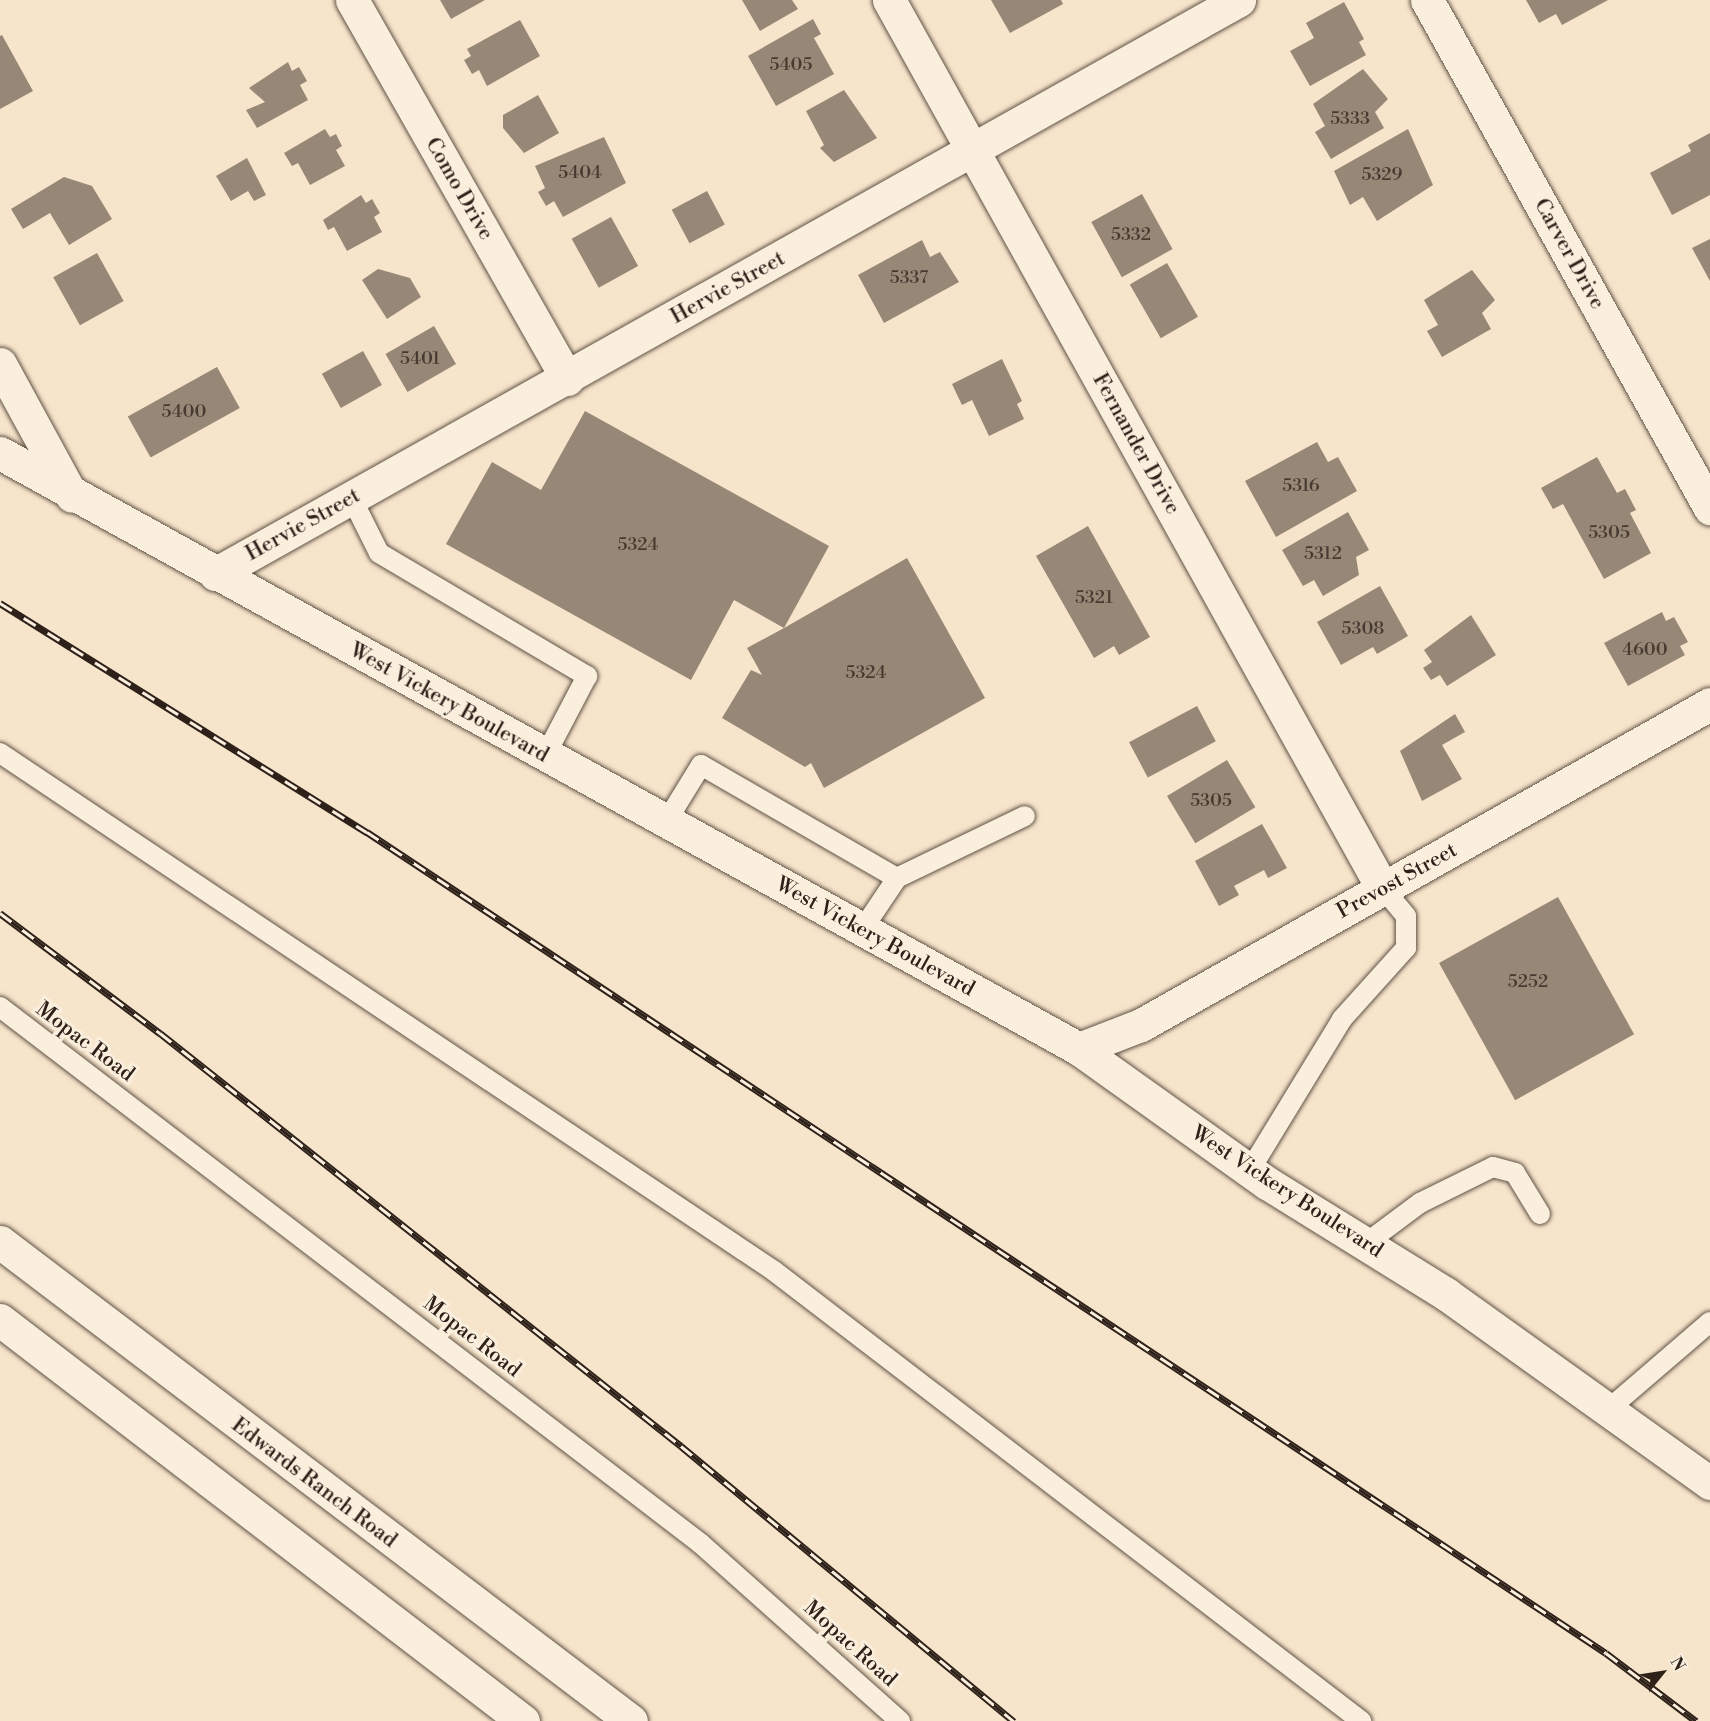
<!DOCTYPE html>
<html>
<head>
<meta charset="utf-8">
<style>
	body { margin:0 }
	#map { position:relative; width:1710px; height:1721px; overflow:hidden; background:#f7e5cb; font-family:"Libre Bodoni",serif }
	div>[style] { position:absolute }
	.building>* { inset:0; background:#968776; transform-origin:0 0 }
	.roads { filter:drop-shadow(0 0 2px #605246) drop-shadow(0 0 2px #605246) }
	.service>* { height:20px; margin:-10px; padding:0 10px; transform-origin:10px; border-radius:10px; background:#faeedd }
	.minor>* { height:33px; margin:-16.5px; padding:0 16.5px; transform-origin:16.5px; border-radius:16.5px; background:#faeedd }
	.tertiary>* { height:33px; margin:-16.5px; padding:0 16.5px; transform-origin:16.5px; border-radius:16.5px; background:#faeedd }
	.secondary>* { height:33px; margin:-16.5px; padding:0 16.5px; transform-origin:16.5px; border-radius:16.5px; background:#faeedd }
	.rail>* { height:7px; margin-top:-3.5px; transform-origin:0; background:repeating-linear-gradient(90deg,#faeedd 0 14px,#2d211a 0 28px); box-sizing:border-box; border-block:2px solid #2d211a }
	span { translate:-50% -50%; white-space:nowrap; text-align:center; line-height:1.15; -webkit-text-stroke:6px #faeedd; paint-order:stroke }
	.number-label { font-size:18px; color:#473a31 }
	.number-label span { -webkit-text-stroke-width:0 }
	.street-label { font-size:21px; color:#2d211a }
	.north { position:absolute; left:1632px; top:1643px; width:60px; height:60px; -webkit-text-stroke:4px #faeedd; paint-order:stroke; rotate:60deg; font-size:16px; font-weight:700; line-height:24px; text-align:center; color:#2d211a }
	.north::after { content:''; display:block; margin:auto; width:21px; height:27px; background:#2d211a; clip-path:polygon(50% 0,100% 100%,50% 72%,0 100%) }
</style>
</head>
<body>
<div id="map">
	<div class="building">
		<div style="clip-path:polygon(440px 0,485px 0,451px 19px)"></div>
		<div style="clip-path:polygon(742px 0,792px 0,798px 9px,760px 31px)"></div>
		<div style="clip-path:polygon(991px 0,1061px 0,1063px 4px,1010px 33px)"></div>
		<div style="clip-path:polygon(1526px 0,1608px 0,1562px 25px,1556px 14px,1539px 23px)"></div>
		<div style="clip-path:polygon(1344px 2px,1364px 39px,1359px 42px,1366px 55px,1310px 86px,1290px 51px,1314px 38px,1306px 23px)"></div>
		<div style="clip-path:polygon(813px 19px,821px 34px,814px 38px,834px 74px,776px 106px,748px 56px)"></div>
		<div style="clip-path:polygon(520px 20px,540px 56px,487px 86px,479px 70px,472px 74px,464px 60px,471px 56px,467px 49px)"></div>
		<div style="clip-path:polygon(2px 35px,33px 91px,0 109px,0 36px)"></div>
		<div style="clip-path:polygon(288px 62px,292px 71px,299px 67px,307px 81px,300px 85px,308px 100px,257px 128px,246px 110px,265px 102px,249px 88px)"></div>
		<div style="clip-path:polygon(1363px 69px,1388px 99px,1375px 112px,1384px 128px,1331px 159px,1315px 132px,1325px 126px,1313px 104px)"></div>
		<div style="clip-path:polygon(844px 90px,877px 138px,834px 162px,820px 148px,824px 145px,806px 111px)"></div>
		<div style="clip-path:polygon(538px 95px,559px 133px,524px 153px,503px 128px,503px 115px)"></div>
		<div style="clip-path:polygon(325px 129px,330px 137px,336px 134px,342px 146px,336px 150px,345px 166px,310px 185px,298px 163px,292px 166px,284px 153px)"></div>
		<div style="clip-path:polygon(1408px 129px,1433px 185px,1377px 221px,1363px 197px,1350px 205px,1334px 171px)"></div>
		<div style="clip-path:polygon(1710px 133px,1710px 195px,1672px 215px,1650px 173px,1691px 151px,1688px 145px)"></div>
		<div style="clip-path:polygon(604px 137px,626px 183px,563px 217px,554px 201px,546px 206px,538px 192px,545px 188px,535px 166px)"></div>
		<div style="clip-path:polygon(247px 158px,266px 195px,254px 201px,248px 191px,231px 201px,216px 176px)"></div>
		<div style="clip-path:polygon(64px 177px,92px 186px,112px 219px,69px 245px,50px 213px,23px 229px,11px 209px)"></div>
		<div style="left:707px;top:191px;width:38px;height:40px;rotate:62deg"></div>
		<div style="left:1142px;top:194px;width:63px;height:58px;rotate:61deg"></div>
		<div style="clip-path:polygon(361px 195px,366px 203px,372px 199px,380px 213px,374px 217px,382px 232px,347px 251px,334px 227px,328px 230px,323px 220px)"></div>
		<div style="left:611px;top:217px;width:56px;height:45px;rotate:61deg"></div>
		<div style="clip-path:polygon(1710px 239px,1710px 281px,1692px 248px)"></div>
		<div style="clip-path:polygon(922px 240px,930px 257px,940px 252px,959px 282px,884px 323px,858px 275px)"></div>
		<div style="left:97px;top:253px;width:55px;height:50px;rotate:61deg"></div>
		<div style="left:1167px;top:263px;width:62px;height:43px;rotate:60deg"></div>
		<div style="clip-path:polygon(378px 269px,410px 278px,421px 297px,387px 319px,362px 280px)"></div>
		<div style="clip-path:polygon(1472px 270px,1495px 300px,1482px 313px,1491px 329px,1442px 357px,1427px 331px,1438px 325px,1424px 300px)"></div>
		<div style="left:434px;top:326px;width:44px;height:56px;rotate:60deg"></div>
		<div style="left:363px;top:351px;width:39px;height:47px;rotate:61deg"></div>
		<div style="clip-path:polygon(1002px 359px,1022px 401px,1017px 404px,1024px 419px,989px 436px,972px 400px,962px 405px,952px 384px)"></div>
		<div style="left:217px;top:367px;width:47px;height:102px;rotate:61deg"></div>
		<div style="clip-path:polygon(585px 411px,829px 546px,784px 628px,907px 558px,985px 698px,824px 788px,811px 763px,805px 767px,722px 718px,751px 670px,762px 675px,747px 648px,784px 628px,734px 600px,691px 680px,446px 544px,492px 462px,541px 490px)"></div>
		<div style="clip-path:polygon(1317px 442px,1328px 462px,1338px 457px,1357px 491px,1276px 537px,1245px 481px)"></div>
		<div style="clip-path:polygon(1597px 457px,1617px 493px,1625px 489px,1636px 510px,1630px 513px,1651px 553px,1604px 579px,1563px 504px,1553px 509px,1541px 488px)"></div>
		<div style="clip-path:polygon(1348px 512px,1369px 550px,1356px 557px,1359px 575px,1323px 596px,1314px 580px,1303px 586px,1282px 550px)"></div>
		<div style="clip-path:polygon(1088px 526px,1150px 637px,1119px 655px,1114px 646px,1094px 658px,1036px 556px)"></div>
		<div style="clip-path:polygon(1380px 586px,1408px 636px,1377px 654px,1373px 647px,1341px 665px,1317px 622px)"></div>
		<div style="clip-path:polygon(1662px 612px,1666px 621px,1674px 617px,1688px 642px,1680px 646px,1685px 655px,1628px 686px,1604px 643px)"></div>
		<div style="clip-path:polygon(1471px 615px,1496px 655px,1447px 686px,1440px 675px,1431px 680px,1423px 668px,1432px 662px,1424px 650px)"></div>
		<div style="left:1197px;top:706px;width:40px;height:77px;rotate:62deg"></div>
		<div style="clip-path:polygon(1455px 714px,1465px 732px,1442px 745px,1462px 779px,1422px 801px,1400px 751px)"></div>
		<div style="left:1227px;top:760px;width:55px;height:70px;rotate:59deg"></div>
		<div style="clip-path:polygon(1262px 824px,1287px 868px,1268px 878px,1264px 870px,1234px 886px,1239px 895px,1219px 906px,1195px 861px)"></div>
		<div style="left:1558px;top:897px;width:157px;height:136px;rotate:61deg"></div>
	</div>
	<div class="roads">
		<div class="service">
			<div style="left:352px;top:499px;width:60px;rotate:63.4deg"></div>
			<div style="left:379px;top:553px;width:242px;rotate:30.6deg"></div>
			<div style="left:587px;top:676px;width:90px;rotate:117.7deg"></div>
			<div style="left:0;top:753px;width:931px;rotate:33.79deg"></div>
			<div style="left:774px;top:1271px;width:740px;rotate:37.47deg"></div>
			<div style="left:666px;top:822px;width:67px;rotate:-58.4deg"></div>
			<div style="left:701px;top:765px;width:226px;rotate:30deg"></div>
			<div style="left:897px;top:878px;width:63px;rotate:123.9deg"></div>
			<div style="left:897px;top:878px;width:142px;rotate:-25.8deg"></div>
			<div style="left:0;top:1007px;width:882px;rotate:37.44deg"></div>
			<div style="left:700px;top:1543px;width:268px;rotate:41.7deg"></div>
			<div style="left:1250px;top:1170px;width:177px;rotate:-58.6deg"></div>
			<div style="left:1342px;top:1019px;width:96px;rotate:-48deg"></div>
			<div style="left:1406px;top:948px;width:32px;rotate:-90deg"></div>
			<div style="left:1406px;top:916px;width:35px;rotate:-130deg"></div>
			<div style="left:1365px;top:1244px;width:69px;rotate:-36.7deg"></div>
			<div style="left:1420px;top:1203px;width:81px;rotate:-26.3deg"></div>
			<div style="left:1493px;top:1167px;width:23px;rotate:15deg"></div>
			<div style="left:1515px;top:1173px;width:48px;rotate:58.6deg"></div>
			<div style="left:1610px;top:1408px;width:132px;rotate:-40.7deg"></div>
		</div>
		<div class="minor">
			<div style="left:352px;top:0;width:436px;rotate:60.4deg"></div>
			<div style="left:889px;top:0;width:1017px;rotate:60.94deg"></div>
			<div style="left:1427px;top:0;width:582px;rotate:60.88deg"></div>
			<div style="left:0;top:364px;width:150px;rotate:61.4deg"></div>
			<div style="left:215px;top:574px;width:1174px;rotate:-29.27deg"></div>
			<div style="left:1079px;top:1049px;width:66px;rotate:-21.2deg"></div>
			<div style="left:1141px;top:1025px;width:653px;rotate:-29.43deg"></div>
		</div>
		<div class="tertiary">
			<div style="left:0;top:1242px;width:792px;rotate:37.2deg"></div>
			<div style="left:0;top:1320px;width:659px;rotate:37.48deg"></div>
		</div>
		<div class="secondary">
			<div style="left:0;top:453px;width:1233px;rotate:28.91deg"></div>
			<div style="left:1079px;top:1049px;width:231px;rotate:35.5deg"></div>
			<div style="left:1267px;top:1183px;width:211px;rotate:31.8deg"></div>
			<div style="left:1446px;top:1294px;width:325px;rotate:35.6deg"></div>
		</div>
	</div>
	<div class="rail">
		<div style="left:0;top:603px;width:433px;rotate:32deg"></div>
		<div style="left:367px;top:832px;width:1486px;rotate:33.53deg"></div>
		<div style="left:1606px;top:1653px;width:113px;rotate:37.1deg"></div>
		<div style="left:0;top:913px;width:200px;rotate:36.9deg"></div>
		<div style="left:160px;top:1033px;width:665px;rotate:38.4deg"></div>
		<div style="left:681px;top:1446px;width:432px;rotate:39.6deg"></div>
	</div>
	<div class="number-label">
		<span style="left:791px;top:65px">5405</span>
		<span style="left:1350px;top:119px">5333</span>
		<span style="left:580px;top:173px">5404</span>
		<span style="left:1382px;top:175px">5329</span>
		<span style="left:1131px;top:235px">5332</span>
		<span style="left:909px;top:278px">5337</span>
		<span style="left:420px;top:359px">5401</span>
		<span style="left:184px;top:412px">5400</span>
		<span style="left:1301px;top:486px">5316</span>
		<span style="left:1609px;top:533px">5305</span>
		<span style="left:638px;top:545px">5324</span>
		<span style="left:1323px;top:554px">5312</span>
		<span style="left:1094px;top:598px">5321</span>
		<span style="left:1363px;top:629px">5308</span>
		<span style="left:1645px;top:650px">4600</span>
		<span style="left:866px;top:673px">5324</span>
		<span style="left:1211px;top:801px">5305</span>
		<span style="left:1528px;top:982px">5252</span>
	</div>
	<div class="street-label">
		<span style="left:459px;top:189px;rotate:60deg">Como Drive</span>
		<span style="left:1569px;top:254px;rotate:61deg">Carver Drive</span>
		<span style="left:728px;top:288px;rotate:-29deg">Hervie Street</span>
		<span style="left:1136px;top:444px;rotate:61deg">Fernander Drive</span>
		<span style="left:303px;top:525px;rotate:-29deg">Hervie Street</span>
		<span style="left:449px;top:703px;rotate:29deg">West Vickery Boulevard</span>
		<span style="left:1397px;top:881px;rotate:-29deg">Prevost Street</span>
		<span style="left:875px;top:937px;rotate:29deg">West Vickery Boulevard</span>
		<span style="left:85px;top:1042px;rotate:37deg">Mopac Road</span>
		<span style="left:1287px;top:1192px;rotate:33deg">West Vickery Boulevard</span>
		<span style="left:472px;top:1337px;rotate:38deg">Mopac Road</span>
		<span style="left:314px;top:1483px;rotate:37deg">Edwards Ranch Road</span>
		<span style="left:850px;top:1644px;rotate:42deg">Mopac Road</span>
	</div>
	<div class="north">N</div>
</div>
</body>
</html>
